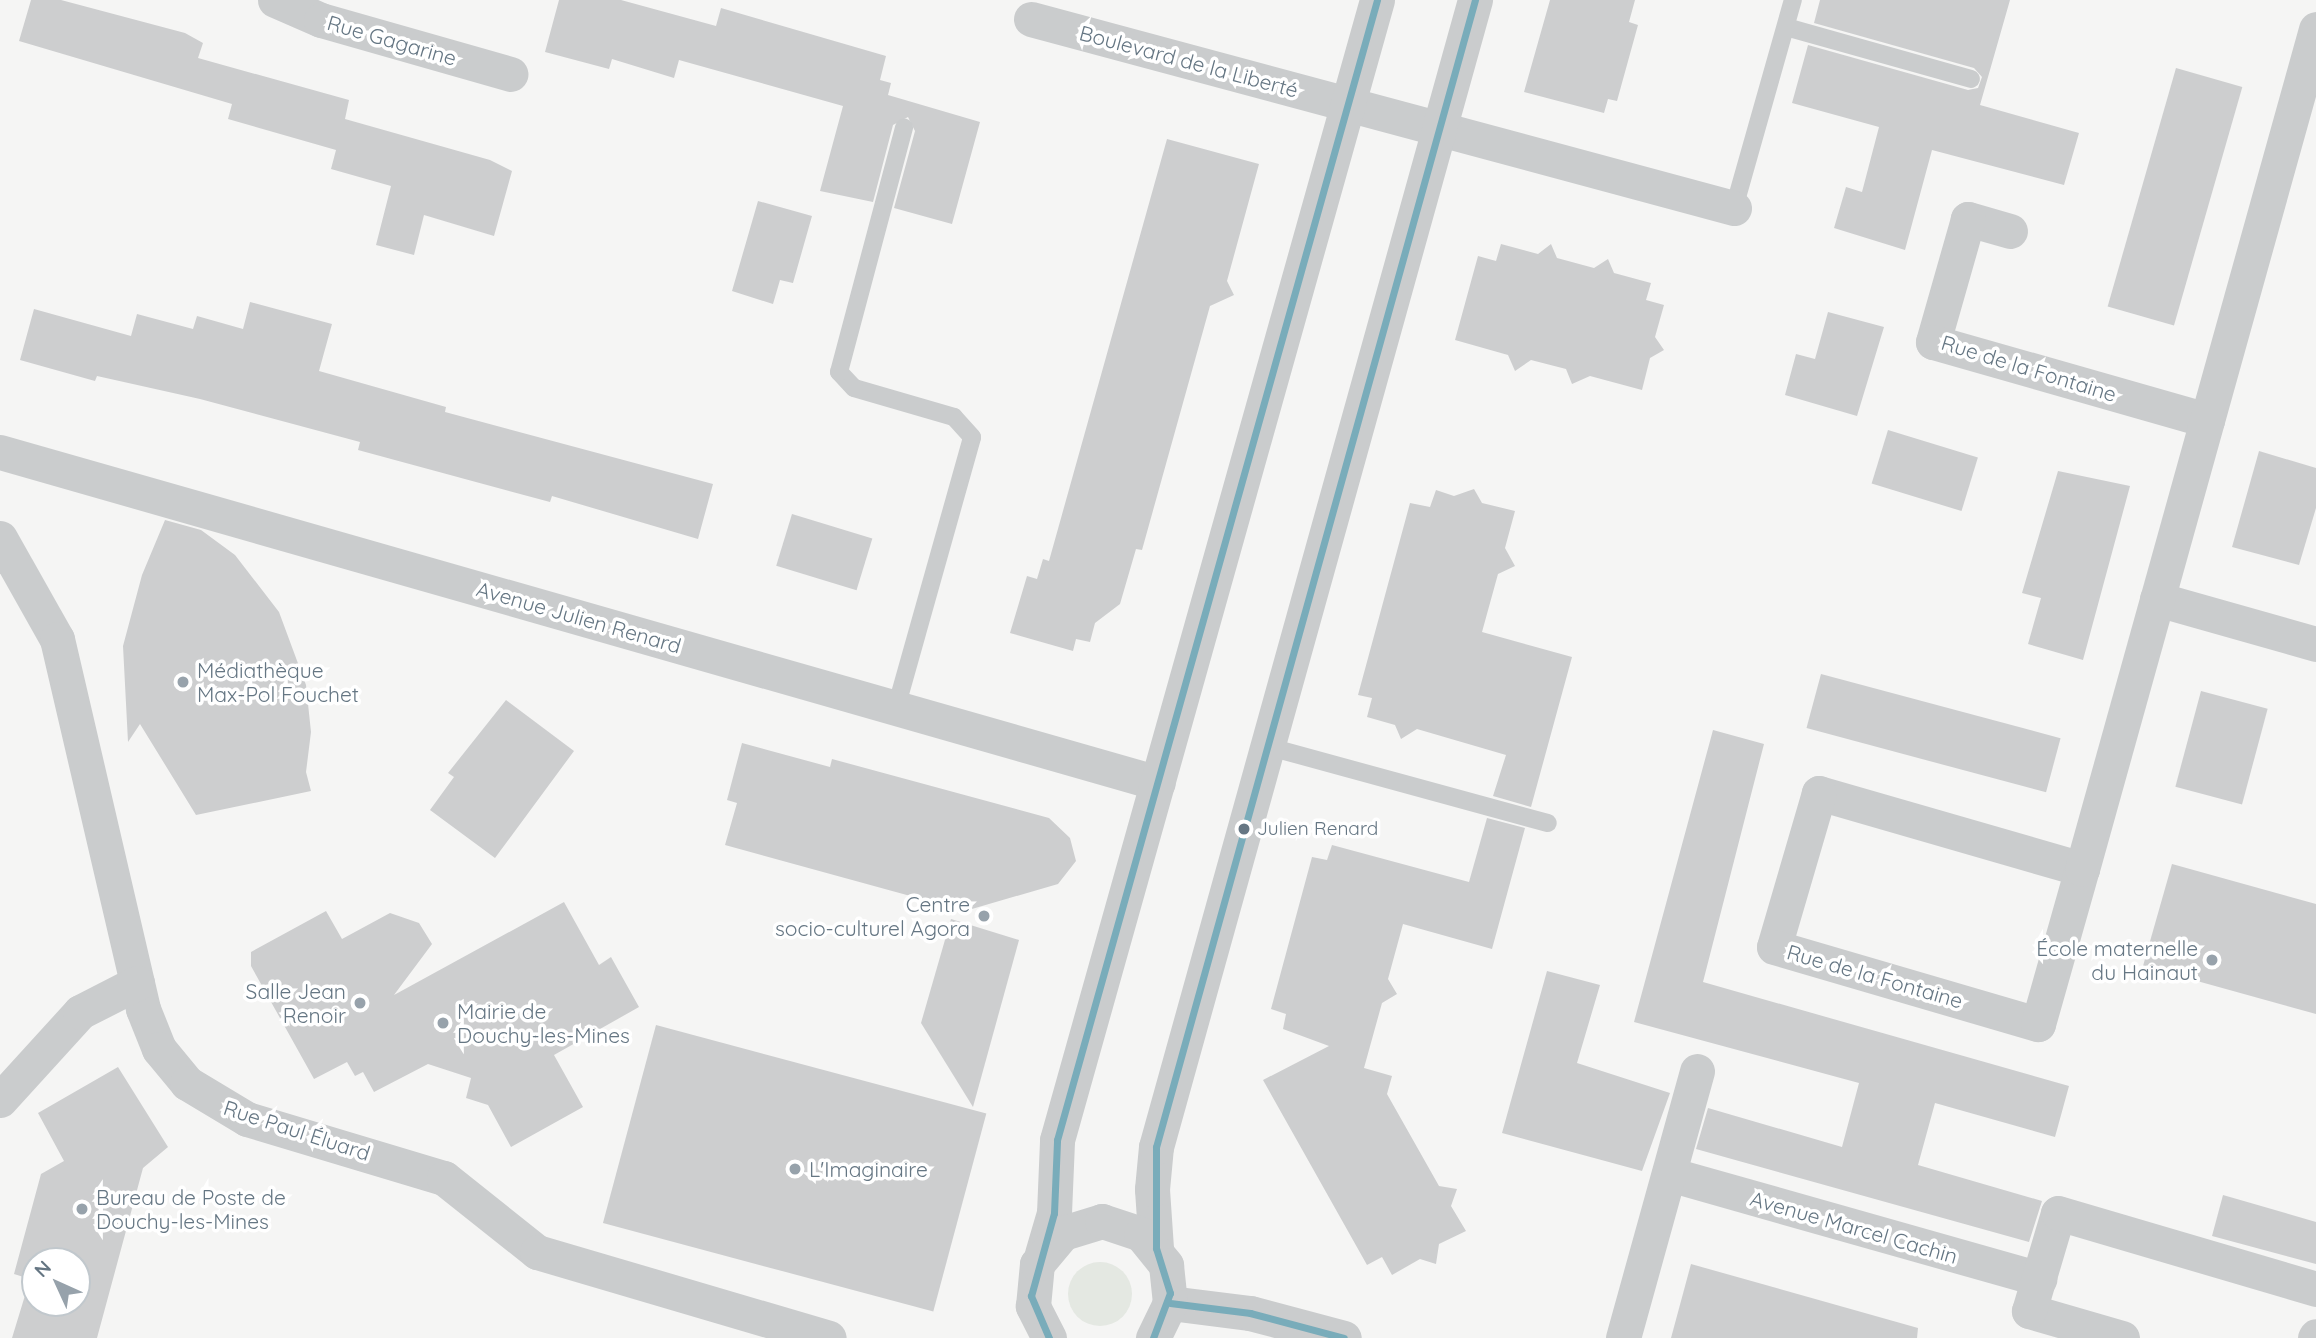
<!DOCTYPE html>
<html>
<head>
<meta charset="utf-8">
<style>
	body { margin:0 }
	#map { position:relative; width:2316px; height:1338px; overflow:hidden; background:#f5f5f4; font-family:Quicksand,sans-serif }
	div>[style] { position:absolute }
	.green>* { inset:0; background:#e4e8e2 }
	.round { border-radius:50% }
	.building>* { inset:0; background:#cdcecf; transform-origin:0 0 }
	.service>* { height:18px; margin:-9px; padding:0 9px; transform-origin:9px; border-radius:9px; background:#cacccd }
	.minor>* { height:35px; margin:-17.5px; padding:0 17.5px; transform-origin:17.5px; border-radius:17.5px; background:#cacccd }
	.bus-1>* { height:7px; margin:-3.5px; padding:0 3.5px; transform-origin:3.5px; border-radius:3.5px; background:#79acba }
	.dots>* { width:19px; height:19px; translate:-50% -50%; box-sizing:border-box; border:4px solid #fff; border-radius:50% }
	span { translate:-50% -50%; white-space:nowrap; text-align:center; line-height:1.15; -webkit-text-stroke:7px #fff; paint-order:stroke }
	.bus-label { font-size:19px; color:#657683 }
	.left { translate:0 -50%; text-align:left }
	.street-label { font-size:21px; color:#657683 }
	.poi-label { font-size:21px; color:#657683 }
	.right { translate:-100% -50%; text-align:right }
	.north { position:absolute; left:21px; top:1247px; width:70px; height:70px; box-sizing:border-box; background:#fff; border:2px solid #c1c8cd; border-radius:50%; rotate:315deg; font-size:19px; font-weight:700; line-height:28px; text-align:center; color:#657683 }
	.north::after { content:''; display:block; margin:auto; width:24px; height:32px; background:#97a2ab; clip-path:polygon(50% 0,100% 100%,50% 72%,0 100%) }
</style>
</head>
<body>
<div id="map">
	<div class="green">
		<div class="round" style="left:1068px;top:1262px;width:64px;height:64px"></div>
	</div>
	<div class="building">
		<div style="clip-path:polygon(31px 0,61px 0,185px 33px,203px 43px,198px 58px,349px 100px,345px 119px,490px 160px,512px 171px,494px 236px,424px 215px,414px 255px,376px 245px,391px 186px,331px 169px,336px 150px,228px 119px,232px 104px,19px 41px)"></div>
		<div style="clip-path:polygon(559px 0,621px 0,716px 26px,721px 8px,886px 56px,880px 80px,891px 83px,888px 95px,980px 122px,952px 224px,894px 208px,915px 131px,908px 117px,893px 125px,873px 202px,820px 191px,843px 106px,679px 60px,674px 78px,612px 59px,609px 69px,545px 52px)"></div>
		<div style="clip-path:polygon(1550px 0,1635px 0,1629px 22px,1638px 25px,1617px 101px,1608px 99px,1604px 113px,1524px 92px)"></div>
		<div style="clip-path:polygon(1820px 0,2010px 0,1980px 105px,2079px 133px,2064px 185px,1932px 150px,1905px 250px,1834px 228px,1846px 187px,1862px 192px,1879px 127px,1792px 103px,1808px 45px,1968px 90px,1978px 88px,1982px 77px,1974px 68px,1814px 23px)"></div>
		<div style="left:2176px;top:68px;width:69px;height:248px;rotate:16deg"></div>
		<div style="clip-path:polygon(1167px 139px,1259px 164px,1227px 281px,1234px 295px,1210px 306px,1142px 550px,1136px 549px,1120px 604px,1095px 623px,1090px 642px,1076px 639px,1073px 651px,1010px 633px,1027px 576px,1037px 579px,1043px 559px,1049px 561px)"></div>
		<div style="clip-path:polygon(758px 201px,812px 216px,793px 283px,780px 280px,773px 304px,732px 291px)"></div>
		<div style="clip-path:polygon(1501px 244px,1538px 254px,1551px 244px,1557px 258px,1594px 268px,1608px 259px,1614px 273px,1651px 283px,1646px 300px,1664px 305px,1655px 337px,1664px 350px,1650px 358px,1642px 390px,1590px 376px,1572px 384px,1566px 369px,1531px 360px,1515px 371px,1508px 355px,1455px 340px,1478px 256px,1496px 261px)"></div>
		<div style="clip-path:polygon(250px 302px,332px 324px,319px 371px,446px 407px,445px 412px,713px 484px,698px 539px,552px 496px,550px 502px,358px 450px,360px 442px,200px 399px,97px 376px,95px 381px,20px 360px,34px 309px,131px 336px,137px 314px,193px 329px,197px 316px,243px 329px)"></div>
		<div style="clip-path:polygon(1828px 312px,1884px 327px,1857px 416px,1785px 395px,1796px 354px,1815px 359px)"></div>
		<div style="left:1888px;top:430px;width:94px;height:56px;rotate:17deg"></div>
		<div style="clip-path:polygon(2259px 451px,2316px 468px,2316px 508px,2299px 565px,2232px 547px)"></div>
		<div style="clip-path:polygon(2058px 471px,2130px 486px,2083px 660px,2028px 644px,2041px 598px,2022px 593px)"></div>
		<div style="clip-path:polygon(1474px 489px,1482px 503px,1515px 511px,1505px 548px,1515px 566px,1498px 574px,1482px 632px,1572px 657px,1531px 807px,1493px 796px,1506px 755px,1417px 729px,1401px 739px,1395px 725px,1367px 717px,1372px 698px,1358px 695px,1410px 503px,1430px 507px,1436px 490px,1454px 496px)"></div>
		<div style="left:792px;top:514px;width:84px;height:54px;rotate:17deg"></div>
		<div style="clip-path:polygon(165px 520px,201px 530px,235px 555px,279px 612px,306px 685px,311px 732px,306px 772px,311px 791px,196px 815px,140px 724px,128px 742px,123px 646px,142px 575px)"></div>
		<div style="left:1821px;top:674px;width:248px;height:56px;rotate:15deg"></div>
		<div style="left:2201px;top:691px;width:69px;height:99px;rotate:15deg"></div>
		<div style="clip-path:polygon(506px 700px,574px 751px,495px 858px,430px 810px,454px 777px,448px 773px)"></div>
		<div style="clip-path:polygon(1713px 730px,1764px 744px,1703px 982px,2069px 1086px,2055px 1137px,1935px 1103px,1918px 1165px,2042px 1201px,2029px 1242px,1696px 1149px,1708px 1108px,1842px 1147px,1859px 1083px,1634px 1022px)"></div>
		<div style="clip-path:polygon(742px 743px,830px 767px,832px 759px,1049px 818px,1070px 838px,1076px 861px,1058px 884px,965px 911px,725px 845px,737px 803px,727px 800px)"></div>
		<div style="clip-path:polygon(1487px 818px,1525px 828px,1492px 949px,1403px 924px,1388px 979px,1397px 994px,1382px 1003px,1364px 1068px,1392px 1076px,1387px 1094px,1439px 1186px,1457px 1189px,1451px 1206px,1466px 1231px,1439px 1244px,1436px 1264px,1420px 1259px,1392px 1275px,1382px 1257px,1367px 1265px,1263px 1080px,1329px 1046px,1283px 1029px,1286px 1014px,1271px 1009px,1312px 857px,1327px 860px,1332px 845px,1469px 882px)"></div>
		<div style="clip-path:polygon(2172px 864px,2316px 904px,2316px 1014px,2143px 966px)"></div>
		<div style="clip-path:polygon(564px 902px,599px 965px,611px 957px,639px 1007px,554px 1055px,583px 1107px,511px 1147px,488px 1105px,466px 1098px,471px 1078px,428px 1064px,374px 1092px,363px 1072px,355px 1076px,347px 1062px,314px 1079px,251px 966px,251px 952px,326px 911px,342px 939px,390px 913px,419px 923px,432px 944px,394px 995px)"></div>
		<div style="clip-path:polygon(951px 919px,1019px 940px,973px 1107px,921px 1023px)"></div>
		<div style="clip-path:polygon(1547px 971px,1600px 985px,1577px 1063px,1670px 1093px,1642px 1171px,1502px 1133px)"></div>
		<div style="left:656px;top:1025px;width:342px;height:205px;rotate:15deg"></div>
		<div style="clip-path:polygon(evenodd,118px 1067px,168px 1147px,143px 1168px,97px 1338px,12px 1338px,30px 1279px,14px 1274px,41px 1174px,64px 1161px,38px 1113px,118px 1067px,35px 1261px,77px 1261px,77px 1303px,35px 1303px,35px 1261px)"></div>
		<div style="clip-path:polygon(2223px 1195px,2316px 1222px,2316px 1264px,2212px 1236px)"></div>
		<div style="clip-path:polygon(1691px 1264px,1918px 1328px,1917px 1338px,1671px 1338px)"></div>
	</div>
	<div class="service">
		<div style="left:1786px;top:27px;width:192px;rotate:15.7deg"></div>
		<div style="left:1734px;top:208px;width:216px;rotate:-74.2deg"></div>
		<div style="left:896px;top:708px;width:281px;rotate:-74.3deg"></div>
		<div style="left:972px;top:437px;width:27px;rotate:-132deg"></div>
		<div style="left:954px;top:417px;width:104px;rotate:-163.8deg"></div>
		<div style="left:854px;top:388px;width:22px;rotate:-133deg"></div>
		<div style="left:839px;top:372px;width:253px;rotate:-75.1deg"></div>
		<div style="left:1266px;top:746px;width:292px;rotate:15.3deg"></div>
	</div>
	<div class="minor">
		<div style="left:275px;top:0;width:50px;rotate:23.5deg"></div>
		<div style="left:321px;top:20px;width:197px;rotate:15.9deg"></div>
		<div style="left:1031px;top:19px;width:728px;rotate:15.05deg"></div>
		<div style="left:2010px;top:231px;width:44px;rotate:-164.1deg"></div>
		<div style="left:1968px;top:219px;width:128px;rotate:105.9deg"></div>
		<div style="left:1933px;top:342px;width:285px;rotate:15.9deg"></div>
		<div style="left:0;top:452px;width:1204px;rotate:15.95deg"></div>
		<div style="left:0;top:538px;width:116px;rotate:60.6deg"></div>
		<div style="left:57px;top:639px;width:380px;rotate:76.9deg"></div>
		<div style="left:143px;top:1009px;width:43px;rotate:68.2deg"></div>
		<div style="left:159px;top:1049px;width:44px;rotate:50.5deg"></div>
		<div style="left:187px;top:1083px;width:70px;rotate:31deg"></div>
		<div style="left:247px;top:1119px;width:206px;rotate:16.7deg"></div>
		<div style="left:444px;top:1178px;width:119px;rotate:38.5deg"></div>
		<div style="left:537px;top:1252px;width:304px;rotate:16.4deg"></div>
		<div style="left:2157px;top:599px;width:165px;rotate:15.8deg"></div>
		<div style="left:2082px;top:869px;width:274px;rotate:-163.9deg"></div>
		<div style="left:1819px;top:793px;width:160px;rotate:106.3deg"></div>
		<div style="left:1774px;top:947px;width:275px;rotate:16.3deg"></div>
		<div style="left:2038px;top:1024px;width:161px;rotate:-74.2deg"></div>
		<div style="left:2082px;top:869px;width:872px;rotate:-74.43deg"></div>
		<div style="left:0;top:1100px;width:119px;rotate:-47.7deg"></div>
		<div style="left:80px;top:1012px;width:64px;rotate:-27deg"></div>
		<div style="left:1669px;top:1174px;width:385px;rotate:15.8deg"></div>
		<div style="left:1156px;top:1248px;width:59px;rotate:-93.9deg"></div>
		<div style="left:1152px;top:1189px;width:42px;rotate:-84.6deg"></div>
		<div style="left:1156px;top:1147px;width:1191px;rotate:-74.46deg"></div>
		<div style="left:1042px;top:1254px;width:43px;rotate:-73.7deg"></div>
		<div style="left:1054px;top:1213px;width:73px;rotate:-87.6deg"></div>
		<div style="left:1057px;top:1140px;width:1184px;rotate:-74.32deg"></div>
		<div style="left:1170px;top:1303px;width:81px;rotate:7.1deg"></div>
		<div style="left:1250px;top:1313px;width:97px;rotate:14.9deg"></div>
		<div style="left:1049px;top:1338px;width:36px;rotate:-117deg"></div>
		<div style="left:1033px;top:1306px;width:42px;rotate:-84.6deg"></div>
		<div style="left:1037px;top:1264px;width:40px;rotate:-50deg"></div>
		<div style="left:1063px;top:1233px;width:41px;rotate:-17.1deg"></div>
		<div style="left:1102px;top:1221px;width:41px;rotate:18.4deg"></div>
		<div style="left:1141px;top:1234px;width:40px;rotate:51deg"></div>
		<div style="left:1166px;top:1265px;width:38px;rotate:84deg"></div>
		<div style="left:1170px;top:1303px;width:39px;rotate:116deg"></div>
		<div style="left:1623px;top:1338px;width:277px;rotate:-74.5deg"></div>
		<div style="left:2122px;top:1338px;width:97px;rotate:-163.8deg"></div>
		<div style="left:2029px;top:1311px;width:102px;rotate:-73.5deg"></div>
		<div style="left:2058px;top:1213px;width:269px;rotate:16.4deg"></div>
		<div style="left:2315px;top:1338px;width:2px;rotate:-63deg"></div>
	</div>
	<div class="bus-1">
		<div style="left:1170px;top:1303px;width:81px;rotate:7.1deg"></div>
		<div style="left:1250px;top:1313px;width:97px;rotate:14.9deg"></div>
		<div style="left:1049px;top:1338px;width:46px;rotate:-113.2deg"></div>
		<div style="left:1031px;top:1296px;width:86px;rotate:-74.5deg"></div>
		<div style="left:1054px;top:1213px;width:73px;rotate:-87.6deg"></div>
		<div style="left:1057px;top:1140px;width:1184px;rotate:-74.32deg"></div>
		<div style="left:1153px;top:1338px;width:48px;rotate:-69.3deg"></div>
		<div style="left:1170px;top:1293px;width:47px;rotate:-107.3deg"></div>
		<div style="left:1156px;top:1248px;width:101px;rotate:-90deg"></div>
		<div style="left:1156px;top:1147px;width:1191px;rotate:-74.46deg"></div>
	</div>
	<div class="dots">
		<div style="left:183px;top:682px;background:#97a2ab"></div>
		<div style="left:1244px;top:829px;background:#657683"></div>
		<div style="left:984px;top:916px;background:#97a2ab"></div>
		<div style="left:2212px;top:960px;background:#97a2ab"></div>
		<div style="left:360px;top:1003px;background:#97a2ab"></div>
		<div style="left:443px;top:1023px;background:#97a2ab"></div>
		<div style="left:795px;top:1169px;background:#97a2ab"></div>
		<div style="left:82px;top:1209px;background:#97a2ab"></div>
	</div>
	<div class="bus-label">
		<span class="left" style="left:1257px;top:829px">Julien Renard</span>
	</div>
	<div class="street-label">
		<span style="left:392px;top:40px;rotate:16deg">Rue Gagarine</span>
		<span style="left:1189px;top:61px;rotate:15deg">Boulevard de la Liberté</span>
		<span style="left:2029px;top:368px;rotate:17deg">Rue de la Fontaine</span>
		<span style="left:579px;top:617px;rotate:16deg">Avenue Julien Renard</span>
		<span style="left:1875px;top:976px;rotate:16deg">Rue de la Fontaine</span>
		<span style="left:297px;top:1130px;rotate:18deg">Rue Paul Éluard</span>
		<span style="left:1854px;top:1227px;rotate:16deg">Avenue Marcel Cachin</span>
	</div>
	<div class="poi-label">
		<span class="left" style="left:197px;top:682px">Médiathèque<br>Max-Pol Fouchet</span>
		<span class="right" style="left:970px;top:916px">Centre<br>socio-culturel Agora</span>
		<span class="right" style="left:2198px;top:960px">École maternelle<br>du Hainaut</span>
		<span class="right" style="left:346px;top:1003px">Salle Jean<br>Renoir</span>
		<span class="left" style="left:457px;top:1023px">Mairie de<br>Douchy-les-Mines</span>
		<span class="left" style="left:809px;top:1169px">L'Imaginaire</span>
		<span class="left" style="left:96px;top:1209px">Bureau de Poste de<br>Douchy-les-Mines</span>
	</div>
	<div class="north">N</div>
</div>
</body>
</html>
